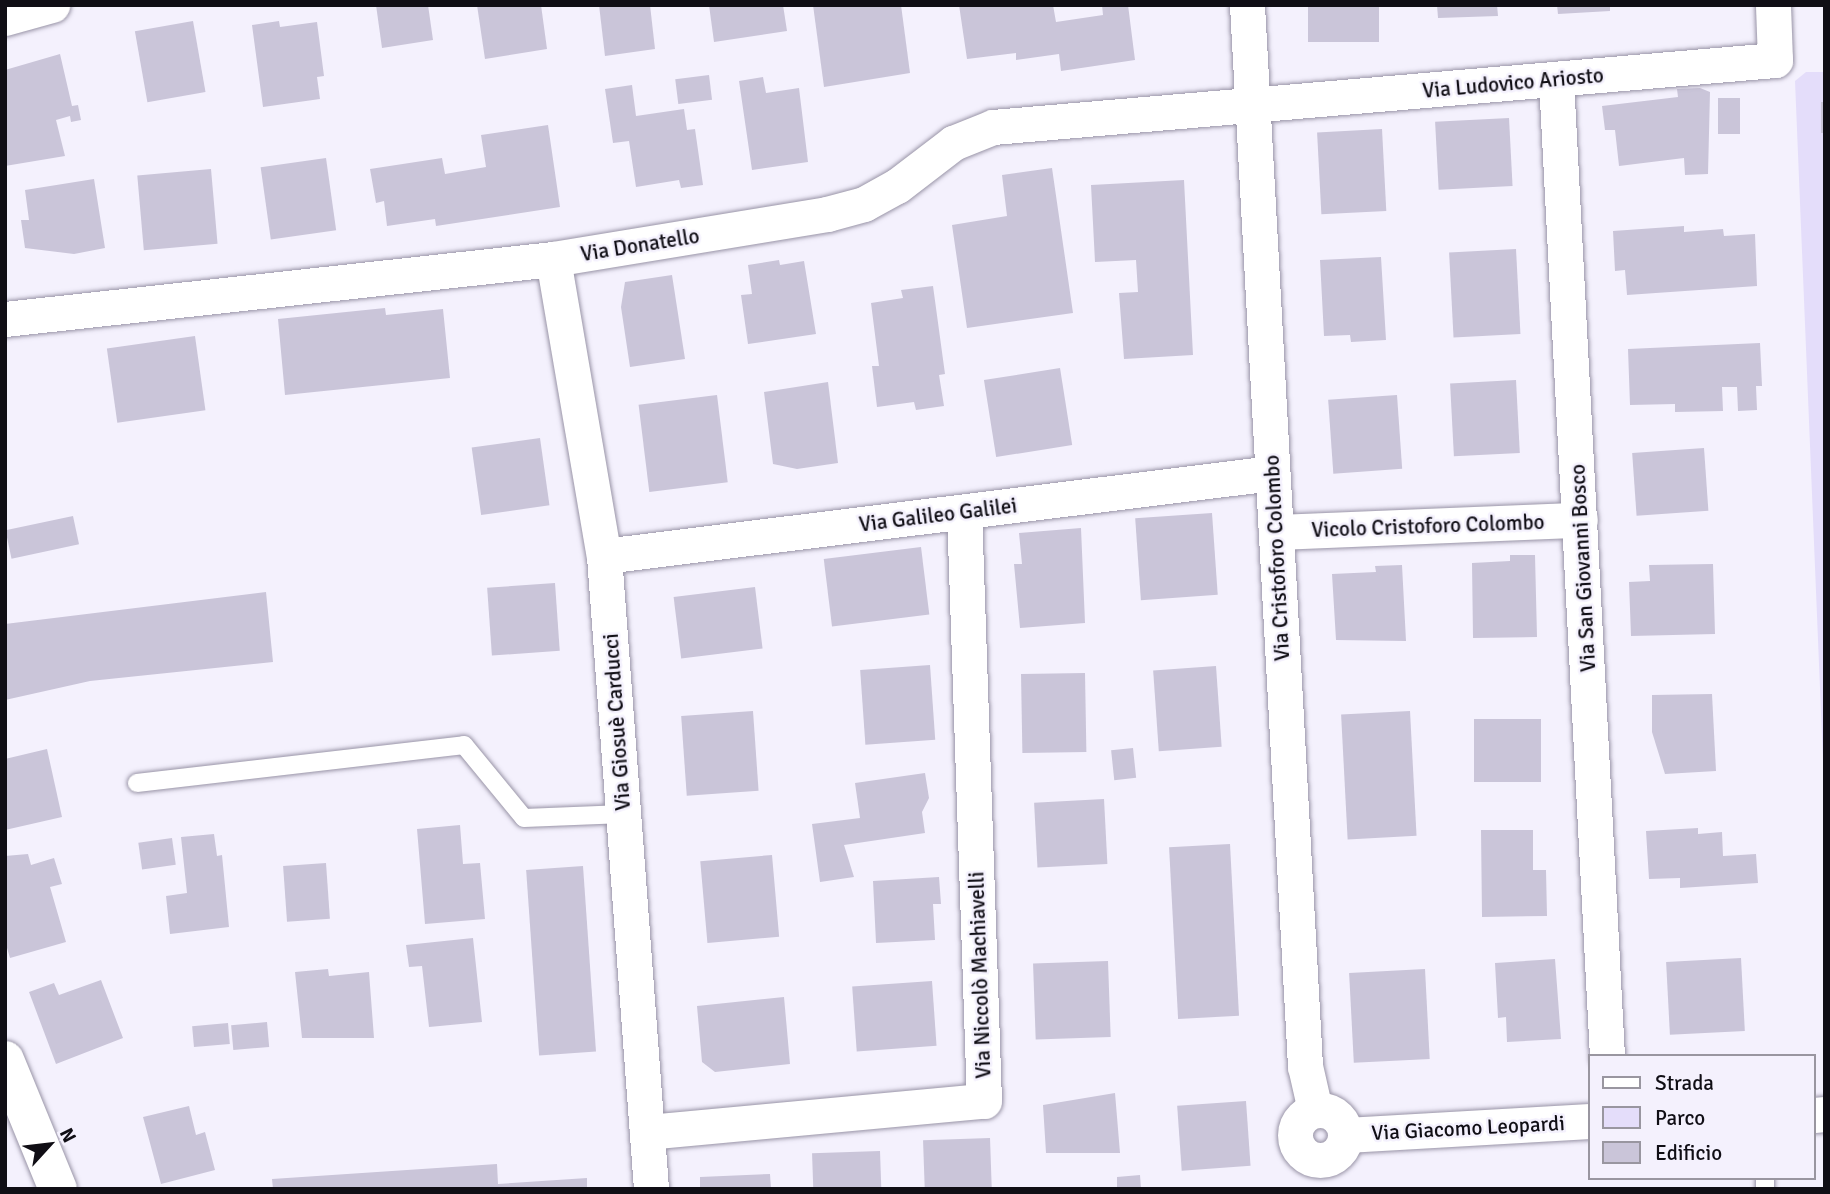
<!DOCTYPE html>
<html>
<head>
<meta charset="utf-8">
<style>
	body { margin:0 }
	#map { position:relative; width:1830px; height:1194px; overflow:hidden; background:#f4f1fd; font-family:Signika,sans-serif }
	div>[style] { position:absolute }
	.green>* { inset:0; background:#e4ddfa }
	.building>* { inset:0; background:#cac5d9; transform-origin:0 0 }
	.roads { filter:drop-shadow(0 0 2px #9994a7) drop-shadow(0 0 2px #9994a7) }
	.service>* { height:18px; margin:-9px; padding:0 9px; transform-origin:9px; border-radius:9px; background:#fff }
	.minor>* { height:35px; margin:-17.5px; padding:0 17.5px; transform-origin:17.5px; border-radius:17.5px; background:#fff }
	.minor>.ring { margin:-17.5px; padding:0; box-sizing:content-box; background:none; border:35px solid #fff; border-radius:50% }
	.secondary>* { height:38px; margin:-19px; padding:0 19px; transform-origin:19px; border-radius:19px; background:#fff }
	span { translate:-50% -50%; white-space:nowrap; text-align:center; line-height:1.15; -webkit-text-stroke:5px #f4f1fd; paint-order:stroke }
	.street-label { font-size:21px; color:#100e15 }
	.frame { position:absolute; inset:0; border:7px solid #100e15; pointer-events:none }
	.legend { position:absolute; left:1588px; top:1054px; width:228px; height:126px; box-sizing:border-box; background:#f4f1fd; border:2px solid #9996a0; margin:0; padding:9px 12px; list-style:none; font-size:21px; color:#100e15 }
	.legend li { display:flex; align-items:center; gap:14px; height:35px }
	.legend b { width:35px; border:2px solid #9996a0 }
	.north { position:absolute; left:14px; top:1110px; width:70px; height:70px; -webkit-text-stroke:5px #f4f1fd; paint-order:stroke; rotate:63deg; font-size:19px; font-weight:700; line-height:28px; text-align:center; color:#100e15 }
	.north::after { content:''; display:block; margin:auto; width:24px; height:32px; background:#100e15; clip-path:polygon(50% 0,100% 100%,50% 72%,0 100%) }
</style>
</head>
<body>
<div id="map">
	<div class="green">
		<div style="clip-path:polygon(1806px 72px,1825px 72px,1825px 810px,1795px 81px)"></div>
	</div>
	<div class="building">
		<div style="clip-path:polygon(376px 5px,428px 5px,433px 40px,382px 48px)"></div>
		<div style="clip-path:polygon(477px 5px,541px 5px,547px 49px,485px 59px)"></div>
		<div style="clip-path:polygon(599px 5px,650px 5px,655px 49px,605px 56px)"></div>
		<div style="clip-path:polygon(709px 5px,783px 5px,787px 31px,714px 42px)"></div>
		<div style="clip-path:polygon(813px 5px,901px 5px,910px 73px,824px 87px)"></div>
		<div style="clip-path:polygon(959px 5px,1053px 5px,1056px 22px,1103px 15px,1102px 5px,1128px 5px,1135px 60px,1061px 71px,1059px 54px,1016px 60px,1016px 53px,967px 59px)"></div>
		<div style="left:1308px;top:5px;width:71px;height:37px"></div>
		<div style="clip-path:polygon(1437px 5px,1497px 5px,1498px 16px,1438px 18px)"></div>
		<div style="clip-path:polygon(1557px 5px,1610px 5px,1610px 11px,1558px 14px)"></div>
		<div style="left:193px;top:21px;width:72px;height:59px;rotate:80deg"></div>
		<div style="clip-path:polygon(279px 21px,280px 27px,317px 22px,324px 76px,317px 77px,320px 99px,263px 107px,252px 25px)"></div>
		<div style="clip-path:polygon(60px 54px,72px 106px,78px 105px,81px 120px,71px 122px,70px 116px,56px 120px,65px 156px,5px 166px,5px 70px)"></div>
		<div style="left:709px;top:75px;width:25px;height:34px;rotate:83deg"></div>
		<div style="clip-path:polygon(763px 77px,766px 93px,799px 88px,808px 162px,752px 170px,739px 81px)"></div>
		<div style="clip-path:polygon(632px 85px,636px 116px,684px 109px,687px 130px,695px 129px,703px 185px,681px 188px,679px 180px,636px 187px,629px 141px,613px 143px,605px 89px)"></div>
		<div style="clip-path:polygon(1700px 88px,1710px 92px,1708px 174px,1685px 175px,1684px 158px,1619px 166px,1615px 130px,1605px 130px,1602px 106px,1678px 97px,1677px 89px)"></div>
		<div style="left:1718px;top:98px;width:22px;height:36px"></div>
		<div style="left:1821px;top:102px;width:4px;height:31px"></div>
		<div style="left:1509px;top:118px;width:68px;height:74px;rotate:87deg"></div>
		<div style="clip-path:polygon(548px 125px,560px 207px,436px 226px,435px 219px,387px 226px,384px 201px,376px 203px,370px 169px,442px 158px,445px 174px,486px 167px,481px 135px)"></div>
		<div style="left:1382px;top:129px;width:82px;height:65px;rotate:87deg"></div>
		<div style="left:326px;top:158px;width:73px;height:66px;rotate:82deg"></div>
		<div style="clip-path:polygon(1052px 168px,1073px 313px,967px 328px,952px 225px,1007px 216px,1002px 175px)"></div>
		<div style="left:211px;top:169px;width:75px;height:74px;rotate:85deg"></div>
		<div style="clip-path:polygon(94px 179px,105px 248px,74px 254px,25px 248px,21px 220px,29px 220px,25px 190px)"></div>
		<div style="clip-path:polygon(1184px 180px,1193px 355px,1124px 359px,1119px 293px,1138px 292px,1136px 260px,1095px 262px,1091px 185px)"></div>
		<div style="clip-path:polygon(1684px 226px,1684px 232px,1723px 229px,1724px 236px,1755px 234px,1757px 286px,1627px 295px,1625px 270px,1615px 271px,1613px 231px)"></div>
		<div style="left:1516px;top:249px;width:85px;height:67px;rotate:87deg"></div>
		<div style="clip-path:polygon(1381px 257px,1386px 340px,1351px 342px,1350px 335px,1324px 336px,1320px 260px)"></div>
		<div style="clip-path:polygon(779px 260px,780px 265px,804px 261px,816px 334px,748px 344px,741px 295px,752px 294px,748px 265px)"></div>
		<div style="clip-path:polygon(672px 275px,685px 359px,630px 367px,621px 307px,625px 282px)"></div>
		<div style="clip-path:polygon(933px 286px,945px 374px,939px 375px,944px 406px,916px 410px,914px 402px,877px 407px,872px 366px,879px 366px,871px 303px,903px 298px,901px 290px)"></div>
		<div style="clip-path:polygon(385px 308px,386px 315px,443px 309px,450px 378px,285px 395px,278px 319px)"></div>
		<div style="left:195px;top:336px;width:75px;height:89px;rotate:82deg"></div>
		<div style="clip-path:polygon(1760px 343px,1762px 386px,1756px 386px,1757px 410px,1738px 411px,1737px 387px,1722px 387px,1723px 411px,1675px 412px,1675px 404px,1630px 405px,1628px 349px)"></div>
		<div style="left:1060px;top:368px;width:78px;height:77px;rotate:81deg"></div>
		<div style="left:1516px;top:380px;width:73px;height:66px;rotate:87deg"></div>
		<div style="clip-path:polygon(828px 382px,838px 463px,797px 469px,773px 464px,764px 392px)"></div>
		<div style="left:717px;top:395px;width:88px;height:79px;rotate:83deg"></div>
		<div style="left:1397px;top:395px;width:74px;height:69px;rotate:86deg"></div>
		<div style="left:540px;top:438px;width:68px;height:69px;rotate:82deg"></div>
		<div style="left:1704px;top:448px;width:63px;height:72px;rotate:86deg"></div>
		<div style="left:1212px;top:513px;width:82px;height:77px;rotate:86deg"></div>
		<div style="left:73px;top:516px;width:29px;height:69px;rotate:78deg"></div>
		<div style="clip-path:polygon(1081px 528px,1085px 623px,1020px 628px,1014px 564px,1022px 564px,1019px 533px)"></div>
		<div style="left:921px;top:547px;width:68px;height:98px;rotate:83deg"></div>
		<div style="clip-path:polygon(1510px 555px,1535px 555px,1537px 637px,1473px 638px,1472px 563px,1510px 561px)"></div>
		<div style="clip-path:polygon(1713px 564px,1715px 634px,1631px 636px,1629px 582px,1650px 581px,1649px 565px)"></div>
		<div style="clip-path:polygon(1402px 565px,1406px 641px,1336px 640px,1332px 574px,1376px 572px,1375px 566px)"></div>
		<div style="left:555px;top:583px;width:68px;height:68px;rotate:86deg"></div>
		<div style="left:755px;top:587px;width:62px;height:82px;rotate:83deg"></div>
		<div style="clip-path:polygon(266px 592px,273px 662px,90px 681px,5px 700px,5px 624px)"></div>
		<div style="left:930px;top:665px;width:75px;height:70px;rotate:86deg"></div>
		<div style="left:1216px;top:666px;width:81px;height:63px;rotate:86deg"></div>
		<div style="left:1085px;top:673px;width:79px;height:64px;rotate:89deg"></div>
		<div style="clip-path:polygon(1712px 694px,1716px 771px,1665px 774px,1652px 732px,1652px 695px)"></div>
		<div style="left:753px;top:711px;width:80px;height:72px;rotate:86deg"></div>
		<div style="left:1410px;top:711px;width:125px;height:69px;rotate:87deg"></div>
		<div style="left:1541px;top:719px;width:63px;height:67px;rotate:90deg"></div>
		<div style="left:1133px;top:748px;width:30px;height:22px;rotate:84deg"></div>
		<div style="clip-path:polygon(47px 749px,62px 817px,5px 830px,5px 759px)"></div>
		<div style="clip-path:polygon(925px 773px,929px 798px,922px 812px,925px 833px,844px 845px,854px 877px,820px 882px,812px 824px,860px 818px,855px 783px)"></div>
		<div style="left:1104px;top:799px;width:65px;height:70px;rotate:87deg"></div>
		<div style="clip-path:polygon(460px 825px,463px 864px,480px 863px,485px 919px,425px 924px,417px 829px)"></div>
		<div style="clip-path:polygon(1698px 828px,1698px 834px,1722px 832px,1723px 856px,1756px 854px,1758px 883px,1680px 888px,1680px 878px,1649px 879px,1646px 831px)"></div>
		<div style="clip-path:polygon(1481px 830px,1533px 830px,1533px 870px,1546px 870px,1547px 916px,1482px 917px)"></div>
		<div style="clip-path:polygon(214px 834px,217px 856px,222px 855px,229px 927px,170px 934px,166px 896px,187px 893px,181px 837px)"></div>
		<div style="left:172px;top:838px;width:27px;height:34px;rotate:82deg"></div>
		<div style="left:1230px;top:844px;width:172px;height:61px;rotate:87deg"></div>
		<div style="clip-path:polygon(28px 854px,31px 865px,54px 858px,62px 884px,50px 887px,66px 942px,10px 958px,5px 941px,5px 856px)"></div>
		<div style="left:772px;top:855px;width:82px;height:72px;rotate:85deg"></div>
		<div style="left:326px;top:863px;width:56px;height:43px;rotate:86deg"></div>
		<div style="left:583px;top:866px;width:186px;height:57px;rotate:86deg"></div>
		<div style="clip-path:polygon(939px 877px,941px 904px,933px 904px,935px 940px,876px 943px,873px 881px)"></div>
		<div style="clip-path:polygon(473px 938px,482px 1022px,429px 1027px,422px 966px,409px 967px,406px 945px)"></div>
		<div style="left:1741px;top:958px;width:73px;height:75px;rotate:87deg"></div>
		<div style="clip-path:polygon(1555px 959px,1561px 1039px,1507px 1042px,1506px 1017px,1498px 1018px,1495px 963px)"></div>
		<div style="left:1108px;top:961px;width:76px;height:75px;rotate:88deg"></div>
		<div style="clip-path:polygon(328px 969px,329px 976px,369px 972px,374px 1038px,302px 1038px,295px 972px)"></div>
		<div style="left:1425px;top:969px;width:90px;height:76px;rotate:87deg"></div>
		<div style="clip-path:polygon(101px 980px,123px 1038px,56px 1064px,29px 992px,54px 983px,59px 995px)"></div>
		<div style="left:932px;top:981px;width:65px;height:80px;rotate:86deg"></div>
		<div style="clip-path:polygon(784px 997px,790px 1064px,715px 1072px,702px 1062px,697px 1006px)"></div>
		<div style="left:267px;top:1022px;width:25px;height:36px;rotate:85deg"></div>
		<div style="left:228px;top:1023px;width:21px;height:36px;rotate:85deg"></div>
		<div style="clip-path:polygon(1115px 1093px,1120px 1153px,1046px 1153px,1043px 1105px)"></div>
		<div style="left:1246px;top:1101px;width:65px;height:69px;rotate:86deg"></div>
		<div style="clip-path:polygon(189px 1106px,196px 1135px,205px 1132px,215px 1170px,161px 1184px,143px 1117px)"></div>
		<div style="left:990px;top:1138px;width:51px;height:67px;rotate:88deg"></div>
		<div style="left:880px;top:1151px;width:38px;height:68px;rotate:88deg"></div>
		<div style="clip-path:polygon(497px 1164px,498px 1184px,587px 1178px,587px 1189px,273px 1189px,272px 1179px)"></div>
		<div style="clip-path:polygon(770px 1174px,771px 1189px,700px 1189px,700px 1177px)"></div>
		<div style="clip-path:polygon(1140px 1175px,1141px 1189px,1117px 1189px,1117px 1177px)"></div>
	</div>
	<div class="roads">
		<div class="service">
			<div style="left:137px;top:783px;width:329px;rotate:-6.6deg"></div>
			<div style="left:464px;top:745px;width:94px;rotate:50.6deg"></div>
			<div style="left:524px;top:818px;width:100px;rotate:-2.3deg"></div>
			<div style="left:1765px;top:1178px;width:11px;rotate:90deg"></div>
		</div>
		<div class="minor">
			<div style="left:1247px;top:5px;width:1063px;rotate:86.87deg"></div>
			<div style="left:1305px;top:1066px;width:45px;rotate:77.2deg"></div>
			<div style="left:5px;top:18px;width:49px;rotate:-15.5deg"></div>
			<div style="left:1556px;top:80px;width:977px;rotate:87.01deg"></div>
			<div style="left:553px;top:259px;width:301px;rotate:80.3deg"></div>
			<div style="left:604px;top:556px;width:635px;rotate:85.75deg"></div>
			<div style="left:5px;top:319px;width:551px;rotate:-6.25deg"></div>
			<div style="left:553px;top:259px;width:278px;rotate:-9.3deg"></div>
			<div style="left:827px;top:214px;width:38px;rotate:-15deg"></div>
			<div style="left:864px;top:204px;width:38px;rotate:-29deg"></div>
			<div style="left:897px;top:186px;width:71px;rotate:-37.5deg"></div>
			<div style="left:953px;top:143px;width:43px;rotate:-21.8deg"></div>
			<div style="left:993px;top:127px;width:785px;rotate:-4.9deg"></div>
			<div style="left:1775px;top:60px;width:55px;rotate:-92.1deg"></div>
			<div style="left:1276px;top:532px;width:304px;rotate:-2.3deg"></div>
			<div style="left:604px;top:556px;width:673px;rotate:-7.08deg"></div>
			<div class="ring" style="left:1295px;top:1110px;width:15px;height:15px"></div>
			<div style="left:1814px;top:1115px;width:11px;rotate:-5deg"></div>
			<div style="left:647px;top:1132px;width:338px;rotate:-5.3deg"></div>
			<div style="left:984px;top:1101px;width:589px;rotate:-91.94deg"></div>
			<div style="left:1346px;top:1135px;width:244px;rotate:-3.3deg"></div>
		</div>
		<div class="secondary">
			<div style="left:5px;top:1060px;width:139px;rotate:67.7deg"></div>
		</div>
	</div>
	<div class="street-label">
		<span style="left:1513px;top:83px;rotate:-5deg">Via Ludovico Ariosto</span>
		<span style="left:640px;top:245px;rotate:-9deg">Via Donatello</span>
		<span style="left:938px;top:515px;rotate:-7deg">Via Galileo Galilei</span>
		<span style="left:1428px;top:526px;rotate:-2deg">Vicolo Cristoforo Colombo</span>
		<span style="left:1277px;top:558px;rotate:-93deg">Via Cristoforo Colombo</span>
		<span style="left:1583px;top:568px;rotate:-93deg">Via San Giovanni Bosco</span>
		<span style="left:617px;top:722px;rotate:-94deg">Via Giosuè Carducci</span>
		<span style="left:980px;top:975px;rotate:-92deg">Via Niccolò Machiavelli</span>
		<span style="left:1468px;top:1128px;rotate:-3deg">Via Giacomo Leopardi</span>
	</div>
	<div class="frame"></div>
	<ul class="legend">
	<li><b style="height:9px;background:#fff"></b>Strada</li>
	<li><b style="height:19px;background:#e4ddfa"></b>Parco</li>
	<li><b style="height:19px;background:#cac5d9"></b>Edificio</li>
	</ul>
	<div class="north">N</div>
</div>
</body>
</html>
